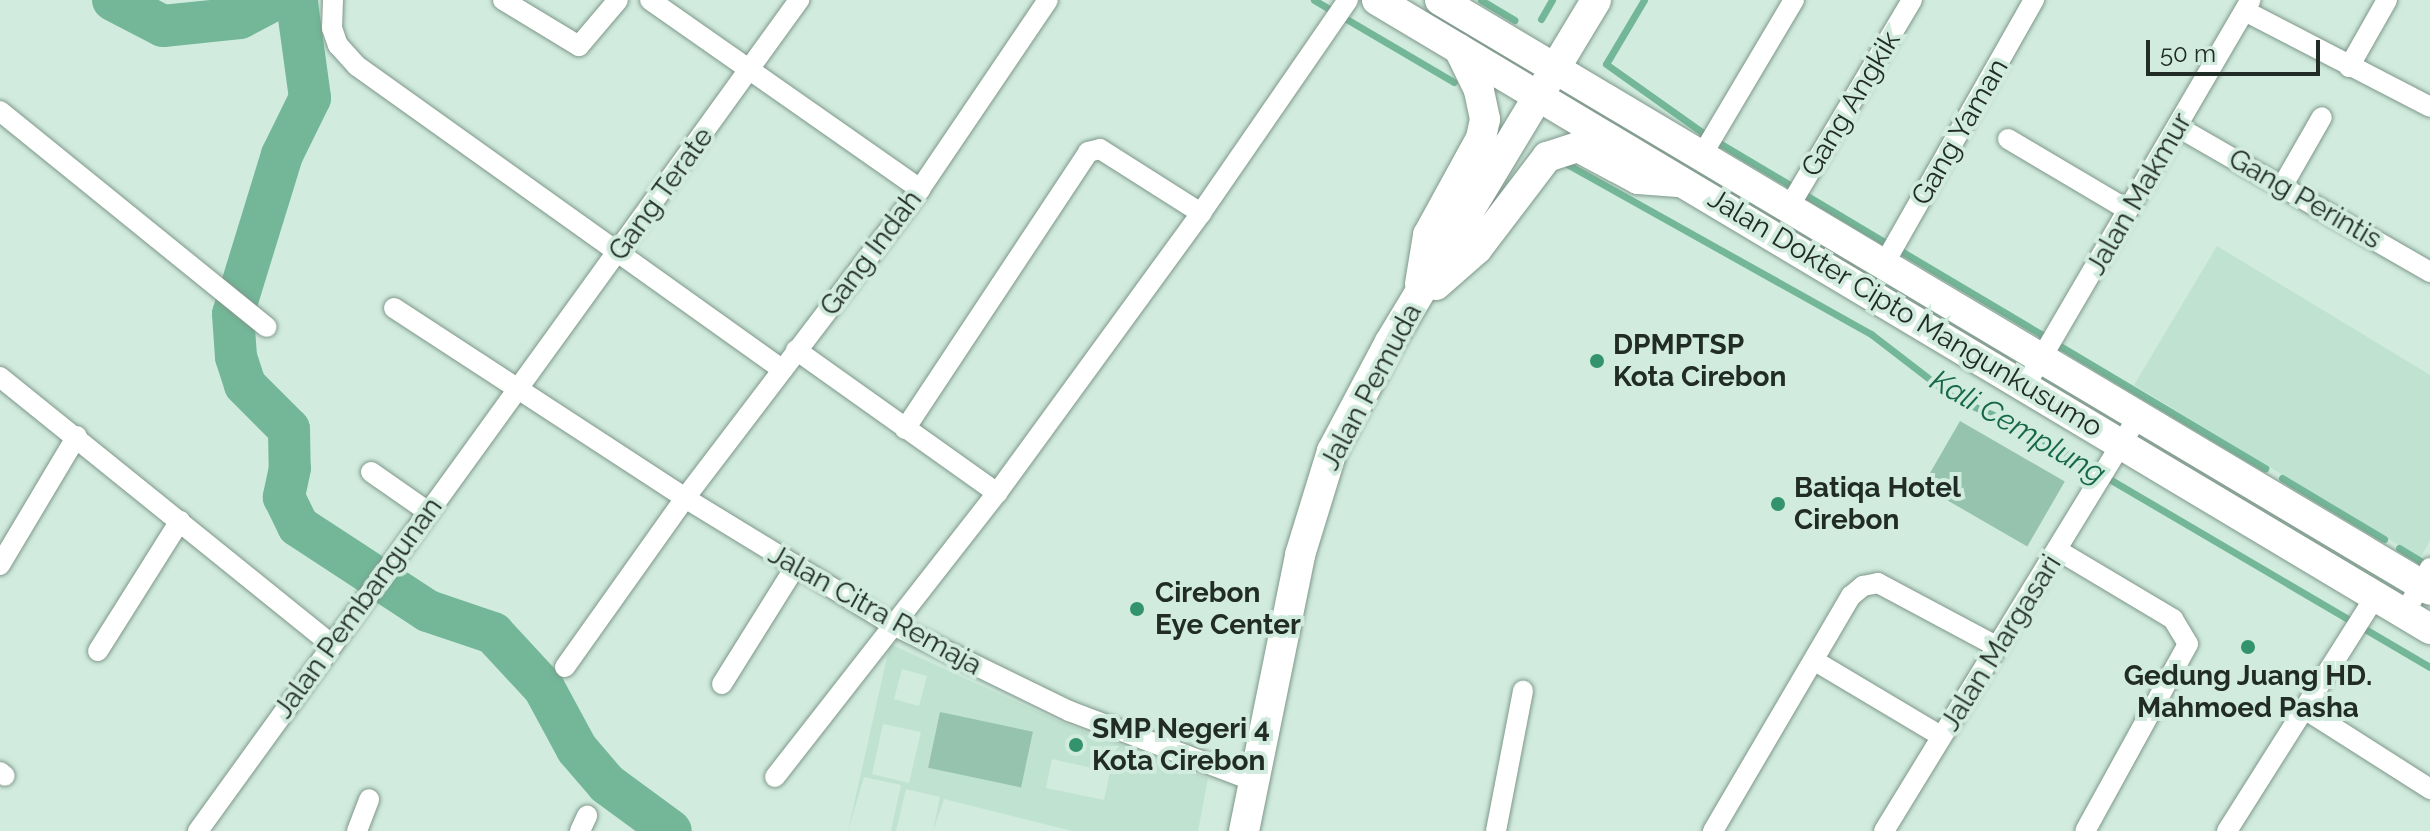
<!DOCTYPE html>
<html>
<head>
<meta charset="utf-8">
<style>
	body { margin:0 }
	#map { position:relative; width:2430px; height:831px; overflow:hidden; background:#d1ebde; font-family:Raleway,sans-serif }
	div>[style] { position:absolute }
	.built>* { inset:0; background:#c0e2d1 }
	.green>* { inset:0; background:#96c3ad; transform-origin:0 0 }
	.stream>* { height:7px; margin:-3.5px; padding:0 3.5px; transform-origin:3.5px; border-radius:3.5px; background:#73b798 }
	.river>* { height:42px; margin:-21px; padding:0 21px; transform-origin:21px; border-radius:21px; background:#73b798 }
	.roads { filter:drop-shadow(0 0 2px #7e978a) drop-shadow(0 0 2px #7e978a) }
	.street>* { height:20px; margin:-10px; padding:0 10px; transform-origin:10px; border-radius:10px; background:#fff }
	.secondary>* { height:30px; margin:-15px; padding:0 15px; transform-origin:15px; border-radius:15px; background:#fff }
	.dots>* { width:22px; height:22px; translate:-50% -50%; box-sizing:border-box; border:4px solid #d1ebde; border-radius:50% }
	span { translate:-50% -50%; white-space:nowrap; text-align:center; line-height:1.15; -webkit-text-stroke:8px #d1ebde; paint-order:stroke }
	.street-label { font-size:28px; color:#222c27 }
	.poi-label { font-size:28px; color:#222c27; font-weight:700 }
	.left { translate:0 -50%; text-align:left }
	.water-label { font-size:30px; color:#15674a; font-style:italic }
	.scale { position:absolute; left:2146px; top:40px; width:174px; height:36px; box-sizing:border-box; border:4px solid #222c27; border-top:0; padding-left:10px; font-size:24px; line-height:28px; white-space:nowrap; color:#222c27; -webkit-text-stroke:6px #d1ebde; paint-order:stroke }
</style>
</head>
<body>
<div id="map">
	<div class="built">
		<div style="clip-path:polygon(2217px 246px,2430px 375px,2430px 541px,2420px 558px,2134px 385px)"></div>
		<div style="clip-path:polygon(evenodd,890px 644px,1063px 723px,1208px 778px,1198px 831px,1072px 831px,944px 799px,933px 831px,940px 797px,906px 789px,896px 831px,891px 831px,901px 785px,864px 777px,848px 831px,890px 644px,902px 669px,927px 676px,919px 706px,894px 699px,902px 669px,890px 644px,883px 724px,921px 732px,909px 783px,872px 774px,883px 724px,890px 644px,1052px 759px,1110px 772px,1104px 800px,1046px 788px,1052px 759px)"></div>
	</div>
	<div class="green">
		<div style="left:1960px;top:421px;width:121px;height:75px;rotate:30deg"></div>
		<div style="left:940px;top:712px;width:95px;height:57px;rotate:12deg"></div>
	</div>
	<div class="stream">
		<div style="left:1314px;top:0;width:162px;rotate:30.4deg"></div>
		<div style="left:1481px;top:0;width:39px;rotate:31deg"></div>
		<div style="left:1644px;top:0;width:74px;rotate:120.7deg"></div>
		<div style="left:1606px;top:64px;width:119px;rotate:35.4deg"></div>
		<div style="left:1541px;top:19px;width:22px;rotate:-60deg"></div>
		<div style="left:1716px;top:141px;width:92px;rotate:30.7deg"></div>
		<div style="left:1565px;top:163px;width:351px;rotate:29.2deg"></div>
		<div style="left:1871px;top:334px;width:105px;rotate:37.6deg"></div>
		<div style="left:1954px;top:398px;width:71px;rotate:23.3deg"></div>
		<div style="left:2019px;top:426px;width:476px;rotate:30.4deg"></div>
		<div style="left:1804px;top:194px;width:98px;rotate:30.8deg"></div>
		<div style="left:1901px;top:251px;width:172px;rotate:30.7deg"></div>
		<div style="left:2060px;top:346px;width:239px;rotate:30.8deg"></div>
		<div style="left:2282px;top:478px;width:119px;rotate:30.9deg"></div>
		<div style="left:2399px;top:548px;width:29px;rotate:31deg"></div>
	</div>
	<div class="river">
		<div style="left:113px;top:0;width:56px;rotate:27.5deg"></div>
		<div style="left:163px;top:26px;width:77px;rotate:-5.9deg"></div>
		<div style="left:240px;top:18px;width:38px;rotate:-28deg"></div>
		<div style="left:291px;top:0;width:7px;rotate:27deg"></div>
		<div style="left:297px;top:3px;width:96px;rotate:82.2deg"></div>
		<div style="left:310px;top:98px;width:64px;rotate:116.2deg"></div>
		<div style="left:282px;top:155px;width:166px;rotate:107.1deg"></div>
		<div style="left:233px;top:314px;width:43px;rotate:86deg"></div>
		<div style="left:236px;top:357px;width:29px;rotate:72deg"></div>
		<div style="left:245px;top:385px;width:62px;rotate:45deg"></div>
		<div style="left:289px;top:429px;width:39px;rotate:89deg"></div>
		<div style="left:290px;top:468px;width:30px;rotate:102deg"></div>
		<div style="left:284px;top:497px;width:32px;rotate:64deg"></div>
		<div style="left:298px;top:526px;width:155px;rotate:33.2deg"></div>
		<div style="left:428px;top:611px;width:69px;rotate:18.7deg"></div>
		<div style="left:493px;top:633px;width:75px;rotate:47.2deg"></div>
		<div style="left:544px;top:688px;width:69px;rotate:61.6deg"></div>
		<div style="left:577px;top:749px;width:46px;rotate:49.4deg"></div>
		<div style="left:607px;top:784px;width:79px;rotate:36.3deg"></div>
	</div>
	<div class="roads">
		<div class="street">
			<div style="left:333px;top:0;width:28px;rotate:92deg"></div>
			<div style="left:332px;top:28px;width:18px;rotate:71deg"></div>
			<div style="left:338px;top:45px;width:28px;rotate:48deg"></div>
			<div style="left:357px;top:66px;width:523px;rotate:35.51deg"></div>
			<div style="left:503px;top:0;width:89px;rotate:31.2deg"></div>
			<div style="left:579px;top:46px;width:60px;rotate:-49.7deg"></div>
			<div style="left:650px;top:0;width:330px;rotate:35deg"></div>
			<div style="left:2245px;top:11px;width:208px;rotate:27.4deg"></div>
			<div style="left:2349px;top:67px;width:77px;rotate:-60.4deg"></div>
			<div style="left:0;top:111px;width:343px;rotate:39deg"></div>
			<div style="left:2178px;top:127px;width:291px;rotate:29.9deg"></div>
			<div style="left:2008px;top:139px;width:139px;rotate:30.6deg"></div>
			<div style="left:1702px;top:155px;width:180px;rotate:-59.3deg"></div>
			<div style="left:2283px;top:185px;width:78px;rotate:-60.2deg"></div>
			<div style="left:1789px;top:207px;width:241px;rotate:-59.3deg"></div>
			<div style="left:1884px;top:264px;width:304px;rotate:-60.4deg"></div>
			<div style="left:394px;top:308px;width:348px;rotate:33.1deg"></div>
			<div style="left:685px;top:498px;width:246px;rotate:31.4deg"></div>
			<div style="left:895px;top:626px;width:194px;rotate:26deg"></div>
			<div style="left:1069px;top:711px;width:198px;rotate:20.7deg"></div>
			<div style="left:796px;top:350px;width:247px;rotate:35.4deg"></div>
			<div style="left:0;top:377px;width:427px;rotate:38.9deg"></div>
			<div style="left:2025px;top:386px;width:447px;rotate:-59.7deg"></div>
			<div style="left:905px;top:429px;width:332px;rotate:-56.5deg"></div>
			<div style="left:1088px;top:152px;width:12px;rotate:-14deg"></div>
			<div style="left:1100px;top:149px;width:120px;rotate:32.4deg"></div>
			<div style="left:371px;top:472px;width:68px;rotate:34.9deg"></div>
			<div style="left:2059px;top:551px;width:133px;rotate:30.8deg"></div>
			<div style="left:2173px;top:619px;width:29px;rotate:59deg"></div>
			<div style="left:2188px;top:644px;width:213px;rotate:118.8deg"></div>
			<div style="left:0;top:565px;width:150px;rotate:-59.2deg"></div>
			<div style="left:2404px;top:614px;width:53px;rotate:-60.5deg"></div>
			<div style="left:98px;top:651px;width:154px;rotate:-57.8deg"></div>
			<div style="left:1815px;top:661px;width:147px;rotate:30.8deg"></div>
			<div style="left:565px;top:667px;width:207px;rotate:-54.6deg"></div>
			<div style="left:685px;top:498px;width:388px;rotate:-52.7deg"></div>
			<div style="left:920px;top:189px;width:228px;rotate:-55.9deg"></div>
			<div style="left:722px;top:684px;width:138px;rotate:-58deg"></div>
			<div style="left:2303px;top:708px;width:151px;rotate:32.5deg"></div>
			<div style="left:0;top:772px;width:6px;rotate:39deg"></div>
			<div style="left:775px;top:777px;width:360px;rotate:-52deg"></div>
			<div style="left:997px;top:493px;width:346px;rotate:-53.9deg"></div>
			<div style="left:1201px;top:213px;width:259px;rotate:-55.4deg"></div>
			<div style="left:198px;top:831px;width:1026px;rotate:-54.12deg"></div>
			<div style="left:357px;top:831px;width:34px;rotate:-69deg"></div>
			<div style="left:580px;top:831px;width:17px;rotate:-65deg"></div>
			<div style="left:1496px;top:831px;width:143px;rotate:-79.1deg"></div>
			<div style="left:1713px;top:831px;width:273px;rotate:-59.6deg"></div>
			<div style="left:1851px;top:596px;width:16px;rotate:-40deg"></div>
			<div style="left:1863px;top:586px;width:15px;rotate:-11deg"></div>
			<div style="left:1878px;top:583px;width:134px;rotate:28.1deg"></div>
			<div style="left:1884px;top:831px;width:487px;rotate:-58.5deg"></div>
			<div style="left:2227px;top:831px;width:277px;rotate:-57.7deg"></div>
		</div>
		<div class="secondary">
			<div style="left:1377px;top:0;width:1227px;rotate:30.85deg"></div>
			<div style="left:1440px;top:0;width:1152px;rotate:30.79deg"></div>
			<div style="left:1420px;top:284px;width:50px;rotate:-80.7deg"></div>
			<div style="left:1428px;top:235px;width:111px;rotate:-61.3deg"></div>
			<div style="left:1481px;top:138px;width:19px;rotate:-78deg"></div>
			<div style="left:1485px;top:119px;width:30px;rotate:-102deg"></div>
			<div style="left:1479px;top:90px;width:46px;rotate:-116deg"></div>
			<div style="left:1436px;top:285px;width:55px;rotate:-41.3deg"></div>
			<div style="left:1477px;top:249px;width:116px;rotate:-52.7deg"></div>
			<div style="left:1547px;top:157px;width:33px;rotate:-18deg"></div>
			<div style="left:1578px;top:147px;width:68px;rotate:28.1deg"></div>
			<div style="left:1638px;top:179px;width:40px;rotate:4.3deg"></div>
			<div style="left:1244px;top:831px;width:282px;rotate:-78.5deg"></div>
			<div style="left:1300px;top:555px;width:109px;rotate:-72.9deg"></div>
			<div style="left:1332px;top:451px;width:123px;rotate:-62deg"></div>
			<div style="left:1390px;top:342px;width:399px;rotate:-58.9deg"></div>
		</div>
	</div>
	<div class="dots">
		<div style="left:1597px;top:361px;background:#32936d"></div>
		<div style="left:1778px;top:504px;background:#32936d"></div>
		<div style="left:1137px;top:609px;background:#32936d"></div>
		<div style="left:2248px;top:647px;background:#32936d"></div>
		<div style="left:1076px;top:745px;background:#32936d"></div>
	</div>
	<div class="street-label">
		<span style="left:1851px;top:104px;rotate:-59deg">Gang Angkik</span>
		<span style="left:1960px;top:132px;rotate:-60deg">Gang Yaman</span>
		<span style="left:661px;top:194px;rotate:-54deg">Gang Terate</span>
		<span style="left:2139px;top:194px;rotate:-60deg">Jalan Makmur</span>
		<span style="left:2305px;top:199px;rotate:30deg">Gang Perintis</span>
		<span style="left:871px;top:253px;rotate:-53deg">Gang Indah</span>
		<span style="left:1905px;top:313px;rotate:31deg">Jalan Dokter Cipto Mangunkusumo</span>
		<span style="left:1371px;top:387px;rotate:-62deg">Jalan Pemuda</span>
		<span style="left:358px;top:608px;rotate:-54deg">Jalan Pembangunan</span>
		<span style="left:875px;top:610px;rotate:29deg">Jalan Citra Remaja</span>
		<span style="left:2001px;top:643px;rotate:-58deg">Jalan Margasari</span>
	</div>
	<div class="poi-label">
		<span class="left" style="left:1613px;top:361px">DPMPTSP<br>Kota Cirebon</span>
		<span class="left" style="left:1794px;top:504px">Batiqa Hotel<br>Cirebon</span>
		<span class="left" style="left:1155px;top:609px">Cirebon<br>Eye Center</span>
		<span style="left:2248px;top:692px">Gedung Juang HD.<br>Mahmoed Pasha</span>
		<span class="left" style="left:1092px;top:745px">SMP Negeri 4<br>Kota Cirebon</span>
	</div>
	<div class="water-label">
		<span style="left:2018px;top:427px;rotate:30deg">Kali Cemplung</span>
	</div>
	<div class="scale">50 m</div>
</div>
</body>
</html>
